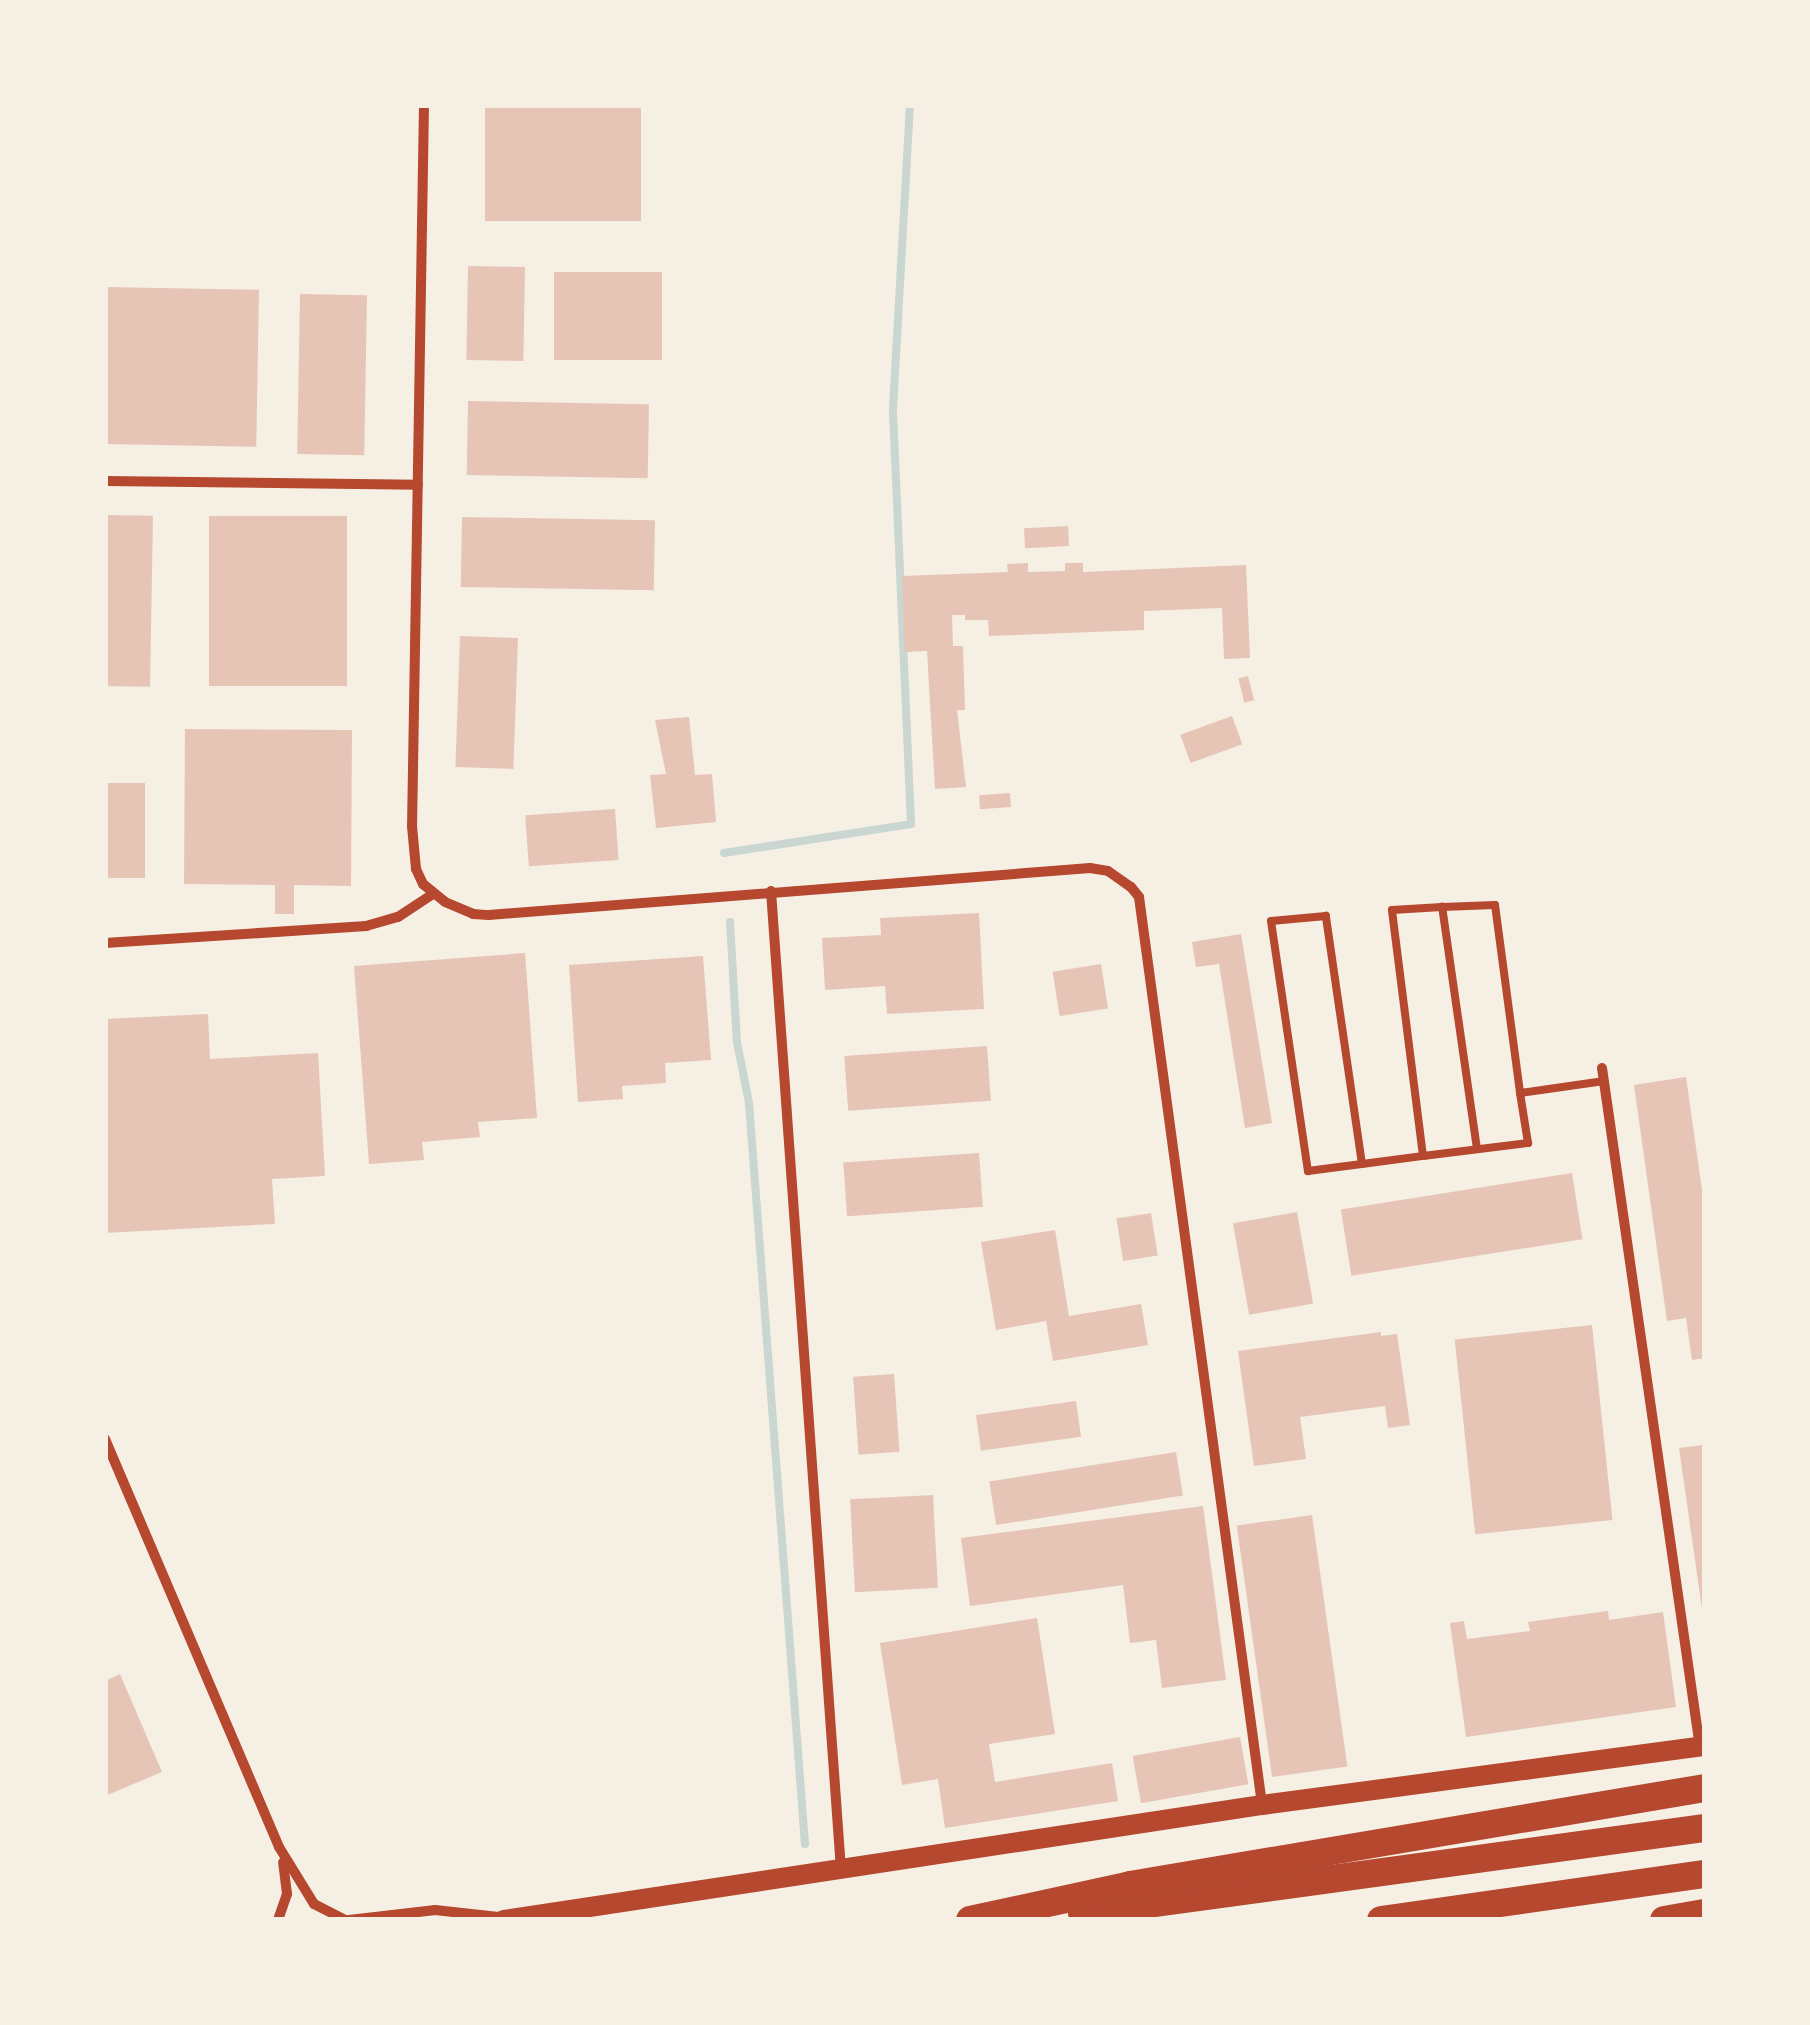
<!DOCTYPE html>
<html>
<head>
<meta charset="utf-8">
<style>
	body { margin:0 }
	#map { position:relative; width:1810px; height:2025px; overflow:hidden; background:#f6efe4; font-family:"DM Sans",sans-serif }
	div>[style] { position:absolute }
	.stream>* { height:8px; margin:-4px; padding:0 4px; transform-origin:4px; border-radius:4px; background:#c9d6d2 }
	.building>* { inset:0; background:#e6c5b7; transform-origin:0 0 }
	.service>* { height:8px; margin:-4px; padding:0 4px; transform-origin:4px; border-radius:4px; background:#b5482f }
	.minor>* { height:10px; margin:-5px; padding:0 5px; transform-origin:5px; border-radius:5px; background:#b5482f }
	.secondary>* { height:20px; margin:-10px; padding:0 10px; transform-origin:10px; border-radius:10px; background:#b5482f }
	.trunk>* { height:28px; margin:-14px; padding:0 14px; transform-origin:14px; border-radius:14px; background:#b5482f }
	span { translate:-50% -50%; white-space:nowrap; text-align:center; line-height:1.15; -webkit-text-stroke:8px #f6efe4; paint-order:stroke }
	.frame { position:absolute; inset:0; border:108px solid #f6efe4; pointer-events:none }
</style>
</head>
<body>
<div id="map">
	<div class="stream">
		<div style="left:724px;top:853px;width:189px;rotate:-8.8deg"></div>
		<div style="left:911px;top:824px;width:416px;rotate:-92.5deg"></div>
		<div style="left:893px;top:408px;width:303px;rotate:-86.8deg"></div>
		<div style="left:730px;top:922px;width:120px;rotate:86.7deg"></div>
		<div style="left:737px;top:1042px;width:62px;rotate:78.9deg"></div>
		<div style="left:749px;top:1103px;width:743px;rotate:85.68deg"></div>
	</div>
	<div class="building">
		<div style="left:485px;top:105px;width:156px;height:116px"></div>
		<div style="left:468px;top:266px;width:57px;height:94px;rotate:1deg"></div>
		<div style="left:554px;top:272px;width:108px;height:88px"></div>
		<div style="left:105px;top:287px;width:154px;height:157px;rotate:1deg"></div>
		<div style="left:300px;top:294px;width:67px;height:160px;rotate:1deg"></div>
		<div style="left:468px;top:401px;width:181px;height:74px;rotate:1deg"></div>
		<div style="left:105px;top:515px;width:48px;height:171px;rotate:1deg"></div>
		<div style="left:209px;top:516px;width:138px;height:170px"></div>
		<div style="left:462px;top:517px;width:193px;height:70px;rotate:1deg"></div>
		<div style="left:1068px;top:526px;width:20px;height:44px;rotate:87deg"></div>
		<div style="clip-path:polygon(1028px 563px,1028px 572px,1065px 571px,1065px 563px,1083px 563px,1083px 572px,1246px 565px,1250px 658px,1224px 659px,1222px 608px,1144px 611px,1144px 630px,989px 636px,988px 620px,965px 620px,965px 615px,952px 615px,953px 646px,963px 646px,965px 710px,957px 710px,966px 787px,935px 789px,927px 651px,905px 652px,902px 576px,1008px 572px,1007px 564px)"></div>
		<div style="left:460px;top:636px;width:58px;height:131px;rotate:2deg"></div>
		<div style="left:1248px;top:676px;width:25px;height:10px;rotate:76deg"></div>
		<div style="left:1232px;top:716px;width:30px;height:55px;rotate:70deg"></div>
		<div style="clip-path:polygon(689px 717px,695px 775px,712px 774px,716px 822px,656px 828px,650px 775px,666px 774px,655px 720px)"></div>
		<div style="clip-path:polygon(185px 729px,352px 730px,351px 886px,294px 885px,294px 914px,275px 914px,275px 885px,184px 884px)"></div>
		<div style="left:105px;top:783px;width:40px;height:95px"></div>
		<div style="left:1010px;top:793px;width:14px;height:31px;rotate:86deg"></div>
		<div style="left:615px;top:809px;width:51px;height:90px;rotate:86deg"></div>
		<div style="clip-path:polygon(979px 913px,984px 1009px,887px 1014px,885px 986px,825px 990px,822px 938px,881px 935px,880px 918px)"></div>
		<div style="clip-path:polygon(1241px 934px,1272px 1123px,1245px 1128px,1219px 964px,1196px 967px,1192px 942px)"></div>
		<div style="clip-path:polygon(525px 953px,537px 1118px,478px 1122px,480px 1137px,422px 1142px,424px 1160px,369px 1164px,354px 966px)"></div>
		<div style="clip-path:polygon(703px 956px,711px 1060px,665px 1063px,666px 1083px,622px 1086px,623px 1099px,578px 1102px,569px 965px)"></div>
		<div style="left:1101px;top:964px;width:45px;height:49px;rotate:81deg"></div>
		<div style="clip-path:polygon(208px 1014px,210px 1059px,318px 1053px,325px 1176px,272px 1179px,275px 1224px,105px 1233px,105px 1019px)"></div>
		<div style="left:987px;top:1046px;width:55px;height:143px;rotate:86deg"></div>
		<div style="clip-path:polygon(1686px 1077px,1705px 1211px,1705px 1358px,1692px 1360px,1686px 1318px,1667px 1321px,1634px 1085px)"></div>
		<div style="left:979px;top:1153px;width:54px;height:136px;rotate:86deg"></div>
		<div style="left:1572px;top:1173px;width:67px;height:234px;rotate:81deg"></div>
		<div style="left:1297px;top:1212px;width:93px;height:65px;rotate:80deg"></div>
		<div style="left:1151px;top:1213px;width:43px;height:35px;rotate:81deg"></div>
		<div style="clip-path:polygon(1055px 1230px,1069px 1316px,1141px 1304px,1148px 1345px,1053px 1361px,1046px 1321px,996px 1330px,981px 1242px)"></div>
		<div style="left:1592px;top:1325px;width:196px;height:138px;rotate:84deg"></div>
		<div style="clip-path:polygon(1381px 1332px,1381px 1336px,1397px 1334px,1410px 1425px,1388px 1428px,1385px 1406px,1300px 1417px,1306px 1459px,1254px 1466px,1238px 1351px)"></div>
		<div style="left:894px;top:1374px;width:78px;height:41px;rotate:86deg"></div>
		<div style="left:1076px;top:1401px;width:36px;height:101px;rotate:82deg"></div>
		<div style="clip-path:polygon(1703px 1445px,1705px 1462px,1703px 1616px,1679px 1448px)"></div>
		<div style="left:1176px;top:1452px;width:44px;height:189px;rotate:81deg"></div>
		<div style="left:933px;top:1495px;width:93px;height:83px;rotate:87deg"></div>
		<div style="clip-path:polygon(1203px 1506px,1226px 1680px,1162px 1688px,1156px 1640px,1130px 1643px,1123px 1585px,970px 1606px,961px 1538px)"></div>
		<div style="left:1312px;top:1515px;width:254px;height:76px;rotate:82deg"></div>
		<div style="clip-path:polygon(1608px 1611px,1609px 1620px,1663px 1612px,1676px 1707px,1466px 1737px,1450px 1623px,1464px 1621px,1467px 1639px,1530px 1631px,1528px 1622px)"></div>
		<div style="clip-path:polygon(1037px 1618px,1055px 1734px,989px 1744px,995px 1782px,1112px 1763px,1118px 1801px,945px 1828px,938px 1779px,902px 1785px,880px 1643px)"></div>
		<div style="clip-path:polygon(120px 1674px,162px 1772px,105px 1796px,105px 1681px)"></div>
		<div style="left:1240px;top:1737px;width:48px;height:109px;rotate:80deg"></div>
	</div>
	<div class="service">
		<div style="left:1477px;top:1149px;width:245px;rotate:-98.2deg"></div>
		<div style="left:1442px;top:907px;width:53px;rotate:-2.2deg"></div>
		<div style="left:1495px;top:905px;width:190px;rotate:82.4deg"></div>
		<div style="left:1423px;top:1156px;width:248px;rotate:-97.2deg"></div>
		<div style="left:1392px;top:910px;width:50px;rotate:-3.4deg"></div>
		<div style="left:1362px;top:1164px;width:251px;rotate:-98.3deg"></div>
		<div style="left:1326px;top:916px;width:55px;rotate:174.8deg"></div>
		<div style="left:1271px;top:921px;width:253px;rotate:81.6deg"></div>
		<div style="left:1308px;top:1171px;width:54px;rotate:-7.4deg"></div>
		<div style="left:1362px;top:1164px;width:62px;rotate:-7.5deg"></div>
		<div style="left:1423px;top:1156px;width:106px;rotate:-7.1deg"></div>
		<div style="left:1528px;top:1143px;width:51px;rotate:-99.1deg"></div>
		<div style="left:1520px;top:1093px;width:85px;rotate:-8.1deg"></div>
	</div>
	<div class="minor">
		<div style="left:424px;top:105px;width:721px;rotate:90.95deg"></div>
		<div style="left:412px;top:826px;width:43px;rotate:84.7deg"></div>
		<div style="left:416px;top:869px;width:17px;rotate:65deg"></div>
		<div style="left:423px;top:884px;width:28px;rotate:39deg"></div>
		<div style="left:445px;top:902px;width:30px;rotate:23deg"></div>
		<div style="left:473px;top:914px;width:16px;rotate:4deg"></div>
		<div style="left:489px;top:915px;width:603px;rotate:-4.47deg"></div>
		<div style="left:1090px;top:868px;width:18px;rotate:9deg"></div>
		<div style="left:1108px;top:871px;width:28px;rotate:35deg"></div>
		<div style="left:1131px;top:887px;width:13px;rotate:51deg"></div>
		<div style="left:1139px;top:897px;width:915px;rotate:82.28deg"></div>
		<div style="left:105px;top:481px;width:313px;rotate:0.7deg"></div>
		<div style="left:771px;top:891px;width:981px;rotate:85.91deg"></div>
		<div style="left:105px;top:943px;width:262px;rotate:-3.7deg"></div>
		<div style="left:366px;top:926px;width:33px;rotate:-16deg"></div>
		<div style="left:398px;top:917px;width:42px;rotate:-33.3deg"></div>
		<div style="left:1602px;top:1068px;width:686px;rotate:81.79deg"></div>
		<div style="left:105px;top:1439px;width:444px;rotate:66.9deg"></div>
		<div style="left:279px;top:1847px;width:67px;rotate:58.4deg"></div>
		<div style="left:314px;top:1904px;width:36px;rotate:27deg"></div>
		<div style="left:278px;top:1920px;width:28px;rotate:-71deg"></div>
		<div style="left:287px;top:1894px;width:32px;rotate:-97deg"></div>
		<div style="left:349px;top:1920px;width:87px;rotate:-6.6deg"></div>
		<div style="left:435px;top:1910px;width:73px;rotate:6.3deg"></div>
	</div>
	<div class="secondary">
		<div style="left:504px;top:1920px;width:767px;rotate:-8.63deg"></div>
		<div style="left:1262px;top:1805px;width:447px;rotate:-7.6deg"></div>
	</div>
	<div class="trunk">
		<div style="left:1082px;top:1913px;width:629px;rotate:-7.77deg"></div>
		<div style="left:970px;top:1920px;width:164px;rotate:-12.3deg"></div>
		<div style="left:1130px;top:1885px;width:583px;rotate:-9.58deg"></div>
		<div style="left:1381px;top:1920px;width:327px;rotate:-8.1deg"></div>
		<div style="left:1664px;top:1920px;width:42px;rotate:-9.7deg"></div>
	</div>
	<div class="frame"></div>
</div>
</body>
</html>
